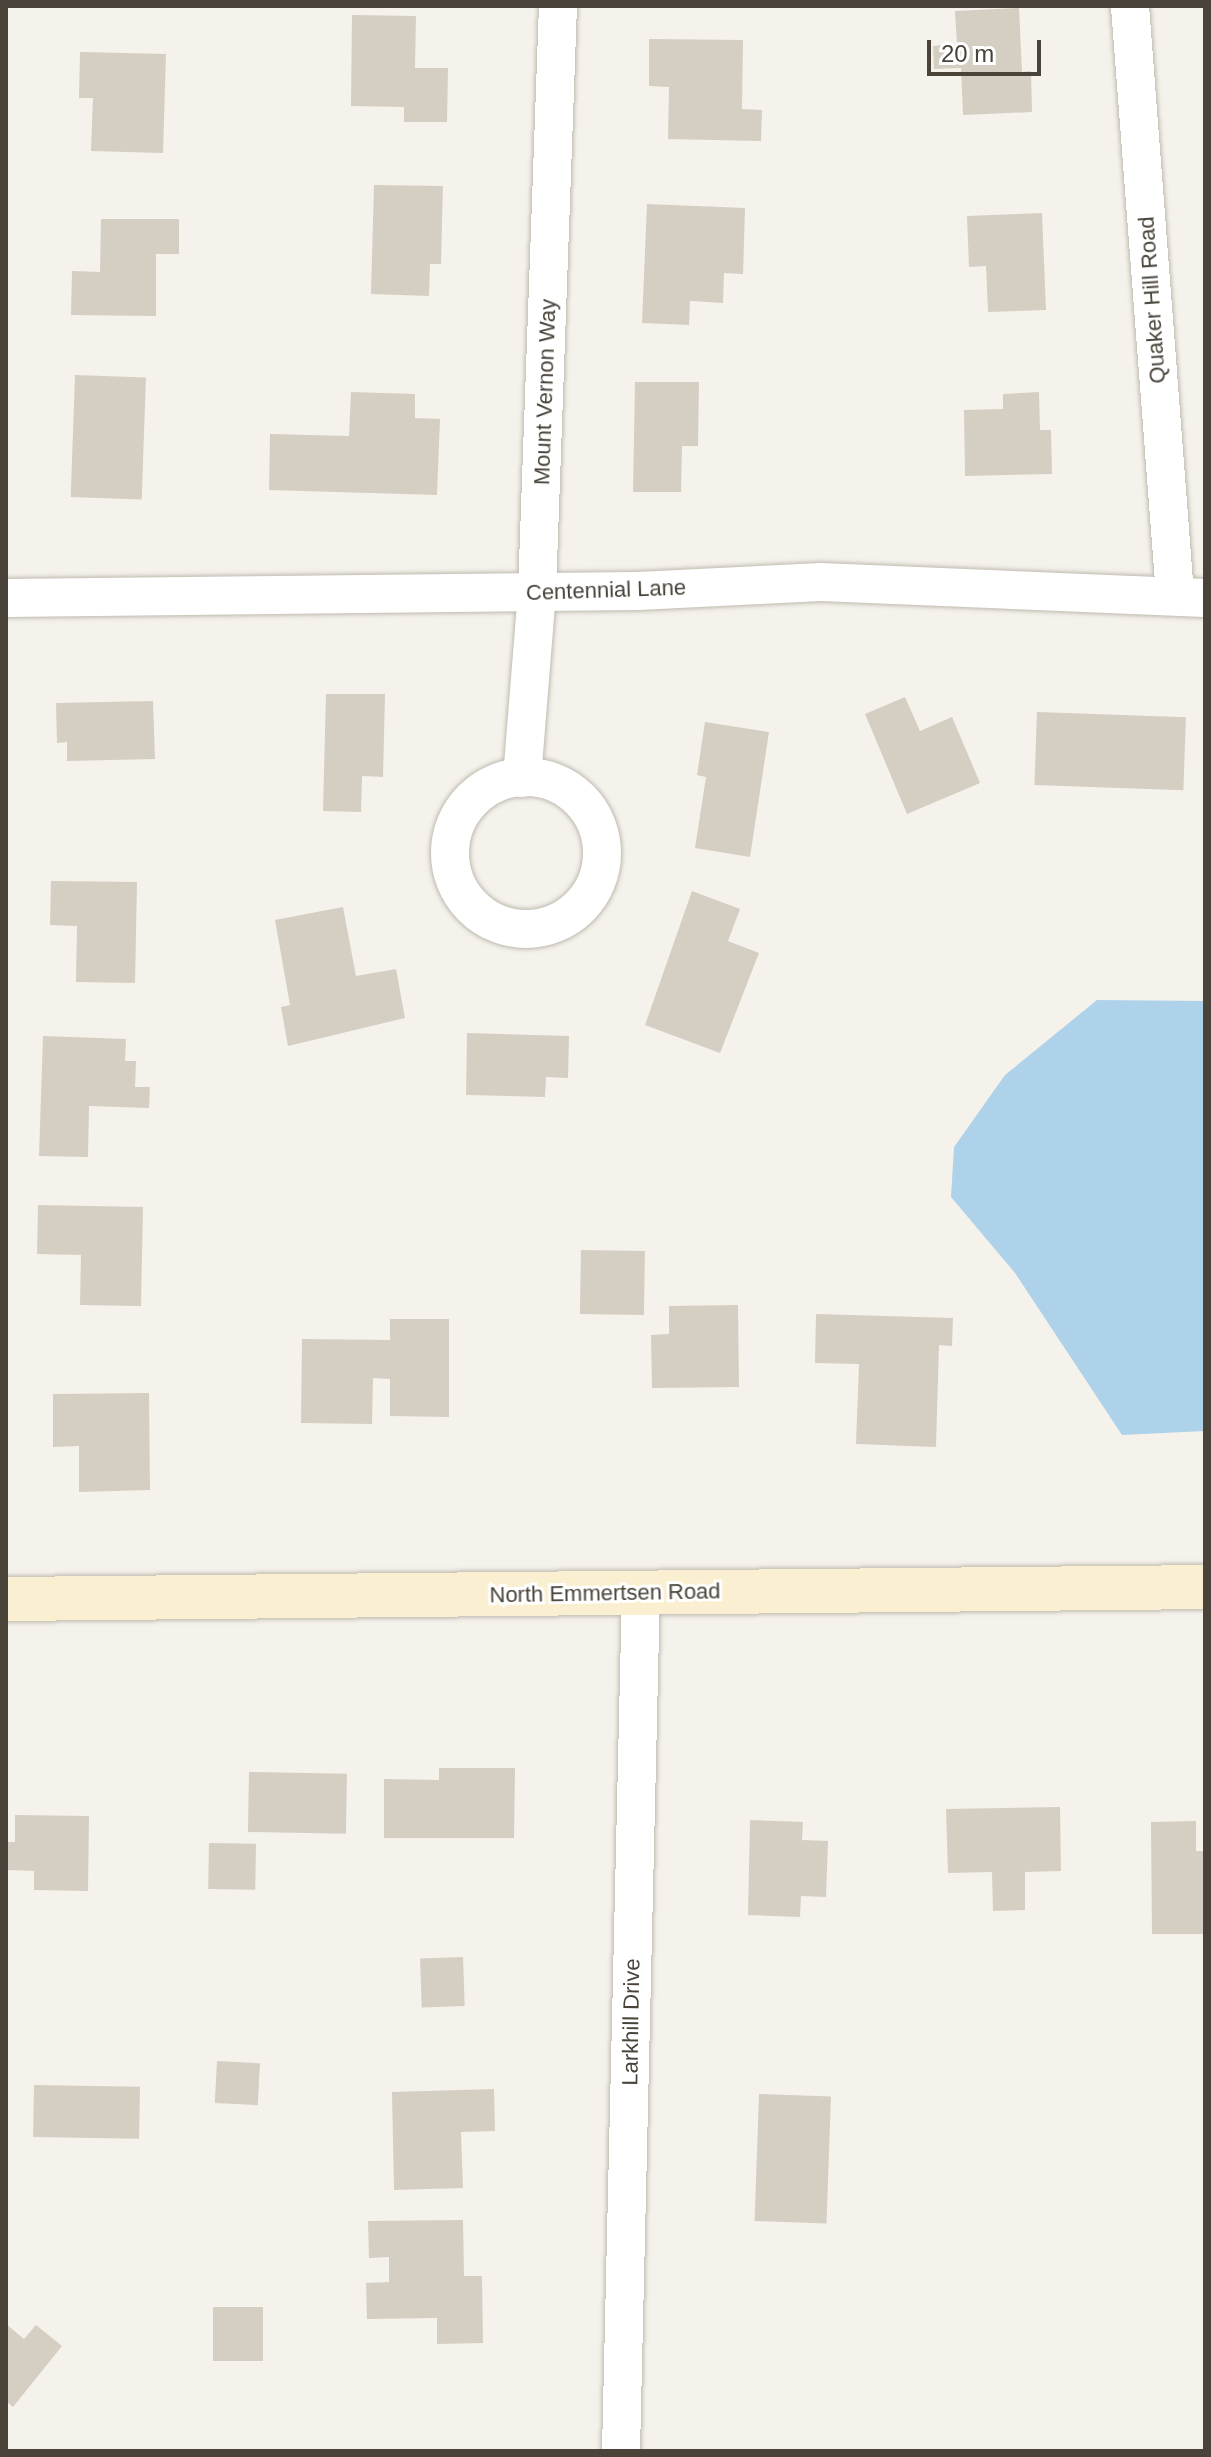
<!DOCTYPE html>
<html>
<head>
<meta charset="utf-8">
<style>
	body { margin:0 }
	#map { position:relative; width:1211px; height:2457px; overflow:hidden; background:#f5f2ec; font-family:Arial,sans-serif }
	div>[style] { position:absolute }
	.water>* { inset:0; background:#afd2eb }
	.building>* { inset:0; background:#d5cec2; transform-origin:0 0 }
	.roads { filter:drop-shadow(0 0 2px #bfbaaf) drop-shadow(0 0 2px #bfbaaf) }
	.street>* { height:38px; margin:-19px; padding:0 19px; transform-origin:19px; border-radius:19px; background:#fff }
	.street>.ring { margin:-19px; padding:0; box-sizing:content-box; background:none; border:38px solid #fff; border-radius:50% }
	.secondary>* { height:44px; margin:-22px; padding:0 22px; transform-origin:22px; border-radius:22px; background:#faf0d1 }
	span { translate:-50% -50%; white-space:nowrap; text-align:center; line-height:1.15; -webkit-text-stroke:6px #fff; paint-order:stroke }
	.street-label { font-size:22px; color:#49433a }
	.frame { position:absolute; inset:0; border:8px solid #49433a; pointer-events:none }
	.scale { position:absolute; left:927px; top:40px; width:114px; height:36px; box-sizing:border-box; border:4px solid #49433a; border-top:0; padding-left:10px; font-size:24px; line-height:28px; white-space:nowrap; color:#49433a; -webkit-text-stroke:6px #fff; paint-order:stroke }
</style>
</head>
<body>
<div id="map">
	<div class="water">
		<div style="clip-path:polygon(1097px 1000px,1205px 1001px,1205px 1431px,1122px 1435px,1015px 1273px,951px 1197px,954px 1147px,1005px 1075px)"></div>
	</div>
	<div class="building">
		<div style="clip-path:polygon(1019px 8px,1022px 72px,1031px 71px,1032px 112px,963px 115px,961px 68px,934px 69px,933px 46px,957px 44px,955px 11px)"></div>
		<div style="clip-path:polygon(352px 15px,416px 16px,415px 68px,448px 68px,447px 122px,404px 122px,404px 107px,351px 106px)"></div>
		<div style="clip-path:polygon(649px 39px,743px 40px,742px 109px,762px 110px,761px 141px,668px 139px,669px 87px,649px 86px)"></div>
		<div style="clip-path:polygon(80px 52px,166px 54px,163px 153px,91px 151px,93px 98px,79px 98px)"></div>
		<div style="clip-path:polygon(374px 185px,443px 186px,441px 264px,430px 264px,429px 296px,371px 294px)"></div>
		<div style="clip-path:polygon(647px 204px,745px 208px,743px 274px,724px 273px,723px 303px,690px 301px,689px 325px,642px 323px)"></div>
		<div style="clip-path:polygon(1042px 213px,1046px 310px,988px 312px,986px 266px,969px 267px,967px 216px)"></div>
		<div style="clip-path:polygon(101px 219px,179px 219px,179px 254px,156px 254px,156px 316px,71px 315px,72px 271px,100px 272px)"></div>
		<div style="left:75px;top:375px;width:71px;height:122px;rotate:2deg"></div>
		<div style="clip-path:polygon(635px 382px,699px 382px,698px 446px,682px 446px,681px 492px,633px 492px)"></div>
		<div style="clip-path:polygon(351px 392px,415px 394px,415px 418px,440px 419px,437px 495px,269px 490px,270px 434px,349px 436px)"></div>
		<div style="clip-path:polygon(1039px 392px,1040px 430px,1051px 430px,1052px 474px,965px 476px,964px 410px,1003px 409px,1003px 394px)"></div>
		<div style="clip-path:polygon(326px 694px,385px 694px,383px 777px,362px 776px,361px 812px,323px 811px)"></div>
		<div style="clip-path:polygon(905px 697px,920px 731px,952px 717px,980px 783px,907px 814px,865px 714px)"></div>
		<div style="clip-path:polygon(153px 701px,155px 759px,67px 761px,67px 742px,57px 743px,56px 703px)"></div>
		<div style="left:1037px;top:712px;width:149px;height:73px;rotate:2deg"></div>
		<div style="clip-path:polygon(705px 722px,769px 732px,750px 857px,695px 848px,706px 777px,697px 775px)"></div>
		<div style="clip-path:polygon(51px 881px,137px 882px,135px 983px,76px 982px,77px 926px,50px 925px)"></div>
		<div style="clip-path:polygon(692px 891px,740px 909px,728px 941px,759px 953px,720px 1053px,645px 1025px)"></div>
		<div style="clip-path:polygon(343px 907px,356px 976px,396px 969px,405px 1018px,288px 1046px,281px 1007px,290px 1005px,275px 920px)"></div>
		<div style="clip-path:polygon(467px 1033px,569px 1036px,568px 1078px,546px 1077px,545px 1097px,466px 1095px)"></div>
		<div style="clip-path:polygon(43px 1036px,126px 1039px,125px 1061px,136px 1061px,135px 1087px,150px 1087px,149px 1108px,89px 1106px,88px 1157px,39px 1156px)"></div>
		<div style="clip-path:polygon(38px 1205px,143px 1207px,141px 1306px,80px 1305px,81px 1255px,37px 1254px)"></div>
		<div style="left:581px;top:1250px;width:64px;height:64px;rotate:1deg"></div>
		<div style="clip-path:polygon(738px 1305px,739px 1387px,652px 1388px,651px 1335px,669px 1334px,669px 1306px)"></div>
		<div style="clip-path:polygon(816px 1314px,953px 1318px,952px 1346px,939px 1345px,936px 1447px,856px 1444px,859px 1364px,815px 1363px)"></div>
		<div style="clip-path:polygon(390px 1319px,449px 1319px,449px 1417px,390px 1416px,390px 1379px,373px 1378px,372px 1424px,301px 1423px,302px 1339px,390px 1340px)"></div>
		<div style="clip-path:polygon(149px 1393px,150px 1490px,79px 1492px,79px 1446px,53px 1447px,53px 1394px)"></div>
		<div style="clip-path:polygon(439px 1768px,515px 1768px,514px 1838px,384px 1838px,384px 1779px,439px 1780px)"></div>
		<div style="left:249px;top:1772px;width:98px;height:60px;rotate:1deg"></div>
		<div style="clip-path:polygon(1060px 1807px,1061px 1871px,1025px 1872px,1025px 1910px,993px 1911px,992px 1872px,948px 1873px,946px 1809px)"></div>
		<div style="clip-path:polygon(15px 1815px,89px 1816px,88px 1891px,34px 1890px,34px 1871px,6px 1870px,6px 1842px,15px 1842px)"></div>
		<div style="clip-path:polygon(750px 1820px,803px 1822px,802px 1840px,828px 1841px,826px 1897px,801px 1896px,800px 1917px,748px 1915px)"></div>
		<div style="clip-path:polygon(1196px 1821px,1196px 1851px,1205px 1851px,1205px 1934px,1152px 1934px,1151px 1822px)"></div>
		<div style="left:209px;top:1843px;width:47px;height:46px;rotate:1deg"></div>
		<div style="left:463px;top:1957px;width:49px;height:43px;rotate:88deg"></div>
		<div style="left:217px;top:2061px;width:43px;height:42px;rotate:3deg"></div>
		<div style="left:34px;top:2085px;width:106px;height:52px;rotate:1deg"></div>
		<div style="clip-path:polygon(494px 2089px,495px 2131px,461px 2132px,463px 2188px,394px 2190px,392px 2092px)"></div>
		<div style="left:759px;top:2094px;width:72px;height:127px;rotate:2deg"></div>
		<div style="clip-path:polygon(463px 2220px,464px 2276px,482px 2276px,483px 2343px,437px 2344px,437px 2318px,367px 2319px,366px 2283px,389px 2282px,389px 2257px,369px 2258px,368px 2221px)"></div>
		<div style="left:213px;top:2307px;width:50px;height:54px"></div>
		<div style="clip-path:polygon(6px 2324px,24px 2339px,36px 2325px,62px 2346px,13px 2407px,6px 2401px)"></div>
	</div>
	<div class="roads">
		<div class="street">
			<div style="left:1130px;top:6px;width:591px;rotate:85.63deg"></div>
			<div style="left:6px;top:598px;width:632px;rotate:-0.63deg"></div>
			<div style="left:638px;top:591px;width:183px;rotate:-2.8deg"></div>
			<div style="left:821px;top:582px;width:384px;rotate:2.4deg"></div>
			<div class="ring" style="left:450px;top:777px;width:114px;height:114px"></div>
			<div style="left:522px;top:778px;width:187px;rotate:-85.4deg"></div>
			<div style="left:537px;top:592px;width:586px;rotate:-87.95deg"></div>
			<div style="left:621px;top:2451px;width:859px;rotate:-88.67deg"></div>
		</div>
		<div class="secondary">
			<div style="left:6px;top:1599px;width:1199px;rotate:-0.57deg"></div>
		</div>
	</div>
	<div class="street-label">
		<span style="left:1152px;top:300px;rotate:-94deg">Quaker Hill Road</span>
		<span style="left:545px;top:392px;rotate:-88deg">Mount Vernon Way</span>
		<span style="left:606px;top:590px;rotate:-2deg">Centennial Lane</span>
		<span style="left:605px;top:1593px;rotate:-1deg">North Emmertsen Road</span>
		<span style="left:631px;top:2022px;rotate:-89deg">Larkhill Drive</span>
	</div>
	<div class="frame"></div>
	<div class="scale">20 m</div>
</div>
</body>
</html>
